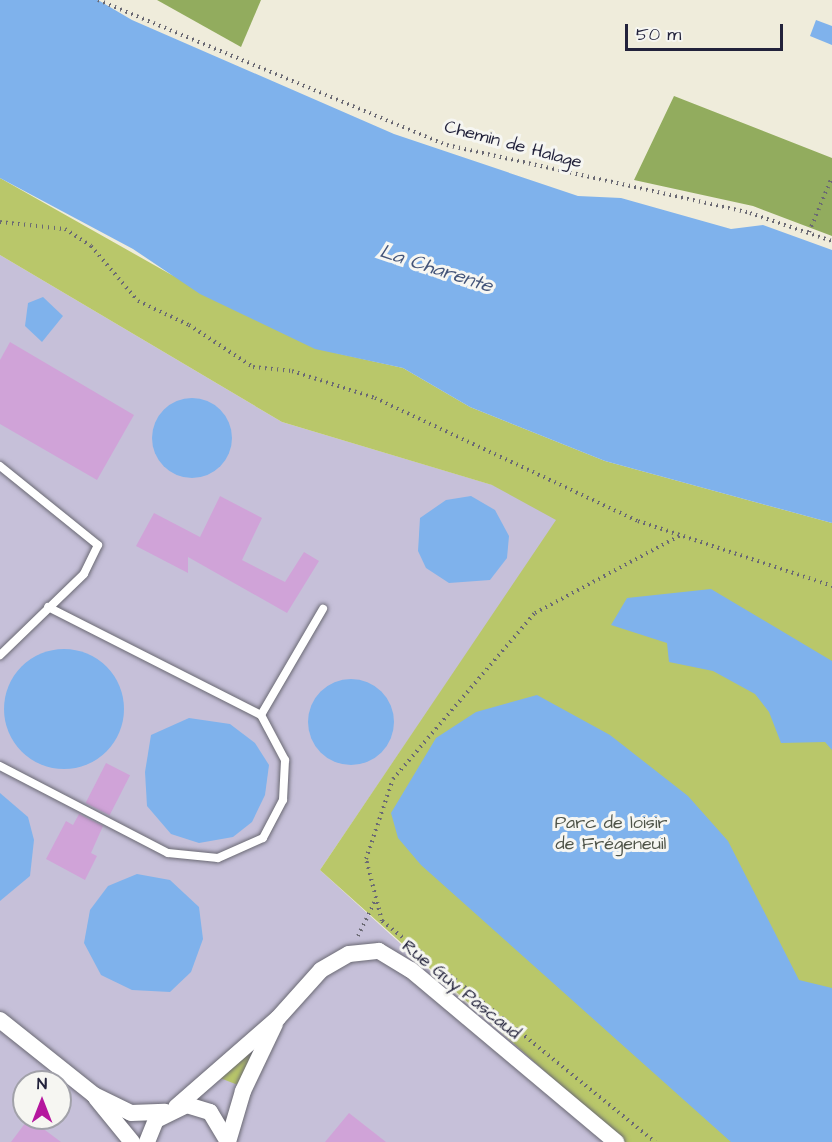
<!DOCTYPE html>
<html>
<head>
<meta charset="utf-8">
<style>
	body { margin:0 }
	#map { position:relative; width:832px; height:1142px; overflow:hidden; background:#efecdb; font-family:"Architects Daughter",sans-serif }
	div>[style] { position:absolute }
	.industrial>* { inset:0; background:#c6c0d9 }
	.green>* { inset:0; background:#b9c76a }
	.forest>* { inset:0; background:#92ac5e }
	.water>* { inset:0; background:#7fb2ec }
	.round { border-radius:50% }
	.building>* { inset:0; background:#d0a3d8; transform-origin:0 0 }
	.path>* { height:4px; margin-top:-2px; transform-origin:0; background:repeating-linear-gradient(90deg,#6a6973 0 1.5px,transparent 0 6px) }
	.roads { filter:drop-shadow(0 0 2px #6a6973) drop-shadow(0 0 2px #6a6973) }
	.service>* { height:8px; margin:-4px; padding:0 4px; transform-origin:4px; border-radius:4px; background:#fff }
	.minor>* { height:16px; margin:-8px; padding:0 8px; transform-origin:8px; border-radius:8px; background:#fff }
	span { translate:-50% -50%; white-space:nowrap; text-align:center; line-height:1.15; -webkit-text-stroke:6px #f6f6f2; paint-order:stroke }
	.street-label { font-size:18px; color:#22223b }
	.park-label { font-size:18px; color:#4f5449 }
	.water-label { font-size:20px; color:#435479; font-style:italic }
	.north { position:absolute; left:12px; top:1070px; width:60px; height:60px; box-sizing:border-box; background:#f6f6f2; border:2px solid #a1a1a9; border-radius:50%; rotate:0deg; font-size:16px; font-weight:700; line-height:24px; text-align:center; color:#22223b }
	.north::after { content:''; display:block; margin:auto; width:21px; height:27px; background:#b5179e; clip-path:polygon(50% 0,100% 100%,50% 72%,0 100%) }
	.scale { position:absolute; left:625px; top:24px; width:158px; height:27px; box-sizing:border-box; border:3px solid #22223b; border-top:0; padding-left:8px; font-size:18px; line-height:21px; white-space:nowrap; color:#22223b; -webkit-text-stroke:4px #f6f6f2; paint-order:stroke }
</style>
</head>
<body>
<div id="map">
	<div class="industrial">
		<div style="clip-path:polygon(evenodd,0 255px,282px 422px,566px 507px,320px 870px,462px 1000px,645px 1142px,0 1142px,0 255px,24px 1082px,60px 1082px,60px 1118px,24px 1118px,24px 1082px)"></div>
	</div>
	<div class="green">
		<div style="clip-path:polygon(0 178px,170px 274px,336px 353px,403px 368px,470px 407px,605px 461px,832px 523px,832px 1142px,624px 1142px,320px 870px,556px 520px,492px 485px,282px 422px,0 255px)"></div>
		<div style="clip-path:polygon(256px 1045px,238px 1085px,220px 1078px)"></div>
	</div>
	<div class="forest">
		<div style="clip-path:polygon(157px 0,261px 0,241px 47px)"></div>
		<div style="clip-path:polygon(674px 96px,832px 158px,832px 236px,753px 206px,634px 180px)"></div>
	</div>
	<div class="water">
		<div style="clip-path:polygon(0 0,98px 0,132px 20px,394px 134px,578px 196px,621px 198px,731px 229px,763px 225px,832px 250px,832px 523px,605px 461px,470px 407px,403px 368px,315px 349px,200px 294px,133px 249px,0 178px)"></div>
		<div style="clip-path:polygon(816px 20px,832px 26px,832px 45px,810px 36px)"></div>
		<div style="clip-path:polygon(43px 297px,63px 316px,42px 342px,25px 326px,28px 303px)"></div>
		<div class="round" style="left:152px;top:398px;width:80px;height:80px"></div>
		<div style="clip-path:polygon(471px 496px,495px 510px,509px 536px,507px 558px,490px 580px,449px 583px,426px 568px,418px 551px,420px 518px,446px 500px)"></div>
		<div style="clip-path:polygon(711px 589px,832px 661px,832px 750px,825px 742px,781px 743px,769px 712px,755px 694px,713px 671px,669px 662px,667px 643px,611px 625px,627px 598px)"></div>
		<div class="round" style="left:4px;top:649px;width:120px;height:120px"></div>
		<div class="round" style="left:308px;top:679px;width:86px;height:86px"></div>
		<div style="clip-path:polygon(537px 695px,610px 735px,688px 796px,728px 841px,799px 980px,832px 988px,832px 1142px,731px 1142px,421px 865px,398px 838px,391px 813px,436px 738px,476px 712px)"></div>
		<div style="clip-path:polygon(189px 718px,230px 724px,255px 743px,269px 765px,265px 795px,252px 822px,233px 837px,199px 843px,171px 834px,147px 806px,145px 772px,151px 735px)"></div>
		<div style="clip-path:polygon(0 793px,28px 817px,34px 840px,30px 876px,0 901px)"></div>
		<div style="clip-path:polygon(137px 874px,170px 880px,199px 907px,203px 939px,191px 972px,170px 992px,132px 990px,101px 975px,84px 943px,90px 910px,108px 886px)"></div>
	</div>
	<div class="building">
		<div style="clip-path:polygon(10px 342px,134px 415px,97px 480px,0 424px,0 360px)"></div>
		<div style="clip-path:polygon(220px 496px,262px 518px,242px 560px,285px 582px,304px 552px,319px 561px,287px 613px,188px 557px,188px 573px,136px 546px,154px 513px,200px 537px)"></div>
		<div style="left:106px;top:763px;width:27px;height:45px;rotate:27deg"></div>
		<div style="clip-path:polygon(79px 814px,103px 826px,91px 853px,97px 856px,85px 880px,46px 859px,66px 821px,73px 825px)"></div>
		<div style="clip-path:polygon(349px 1113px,386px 1142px,325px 1142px)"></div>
		<div style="clip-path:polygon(29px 1118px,61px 1142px,11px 1142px)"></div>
	</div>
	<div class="path">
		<div style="left:98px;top:0;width:378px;rotate:22.6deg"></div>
		<div style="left:447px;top:145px;width:311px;rotate:12.6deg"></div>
		<div style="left:750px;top:213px;width:87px;rotate:18.9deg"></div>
		<div style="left:0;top:222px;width:65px;rotate:6.1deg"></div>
		<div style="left:65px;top:229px;width:31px;rotate:33deg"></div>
		<div style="left:91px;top:246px;width:72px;rotate:49.5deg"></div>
		<div style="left:138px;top:301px;width:56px;rotate:25.2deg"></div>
		<div style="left:189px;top:325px;width:77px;rotate:33.3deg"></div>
		<div style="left:253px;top:367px;width:39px;rotate:6deg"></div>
		<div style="left:292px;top:371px;width:87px;rotate:18deg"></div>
		<div style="left:375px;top:398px;width:290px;rotate:25.1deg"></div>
		<div style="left:638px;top:521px;width:205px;rotate:18.5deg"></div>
		<div style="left:809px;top:232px;width:60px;rotate:-67.3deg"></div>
		<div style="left:358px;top:936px;width:41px;rotate:-64.1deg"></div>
		<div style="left:421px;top:952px;width:50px;rotate:-141.5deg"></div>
		<div style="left:382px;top:921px;width:64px;rotate:-104.5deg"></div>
		<div style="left:366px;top:859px;width:84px;rotate:-71.4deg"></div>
		<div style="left:393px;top:779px;width:218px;rotate:-49.5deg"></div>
		<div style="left:535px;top:613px;width:166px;rotate:-28.1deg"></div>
		<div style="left:441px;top:968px;width:276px;rotate:39.1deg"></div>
	</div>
	<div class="roads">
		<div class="service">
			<div style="left:0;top:466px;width:126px;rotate:38.9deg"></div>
			<div style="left:98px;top:545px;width:32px;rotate:116deg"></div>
			<div style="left:84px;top:574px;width:117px;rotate:136deg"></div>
			<div style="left:48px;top:607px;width:239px;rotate:26.9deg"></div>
			<div style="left:261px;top:715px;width:123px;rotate:-59.7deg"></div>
			<div style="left:0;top:766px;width:189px;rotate:27.4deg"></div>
			<div style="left:168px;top:853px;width:50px;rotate:5.7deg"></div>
			<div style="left:218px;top:858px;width:49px;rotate:-24deg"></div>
			<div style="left:263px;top:838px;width:43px;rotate:-62.2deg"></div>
			<div style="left:283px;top:800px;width:40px;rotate:-87.1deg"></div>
			<div style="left:285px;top:760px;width:51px;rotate:-118.1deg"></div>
		</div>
		<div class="minor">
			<div style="left:0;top:1020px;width:120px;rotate:38.6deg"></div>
			<div style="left:94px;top:1095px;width:41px;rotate:25.9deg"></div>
			<div style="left:131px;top:1113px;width:34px;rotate:-2deg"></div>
			<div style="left:96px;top:1098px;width:57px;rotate:50.7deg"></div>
			<div style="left:176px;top:1107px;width:135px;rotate:-41.1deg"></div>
			<div style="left:278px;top:1018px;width:64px;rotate:-48.1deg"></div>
			<div style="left:321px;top:970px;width:32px;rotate:-30deg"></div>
			<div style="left:349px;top:954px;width:30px;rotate:-6deg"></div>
			<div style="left:379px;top:951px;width:37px;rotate:31deg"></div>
			<div style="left:411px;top:970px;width:268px;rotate:40deg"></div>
			<div style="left:147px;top:1142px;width:24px;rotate:-68deg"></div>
			<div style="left:156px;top:1120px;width:34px;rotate:-26deg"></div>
			<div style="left:187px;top:1105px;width:24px;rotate:17deg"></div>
			<div style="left:210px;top:1112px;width:35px;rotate:59deg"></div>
			<div style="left:228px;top:1142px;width:53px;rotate:-73.6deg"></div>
			<div style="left:243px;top:1091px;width:74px;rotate:-64.5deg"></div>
		</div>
	</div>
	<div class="street-label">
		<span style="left:513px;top:145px;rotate:15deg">Chemin de Halage</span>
		<span style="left:461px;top:990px;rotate:39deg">Rue Guy Pascaud</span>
	</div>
	<div class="park-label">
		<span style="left:611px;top:834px">Parc de loisir<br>de Frégeneuil</span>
	</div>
	<div class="water-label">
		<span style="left:436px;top:269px;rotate:18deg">La Charente</span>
	</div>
	<div class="north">N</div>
	<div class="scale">50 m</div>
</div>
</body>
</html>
